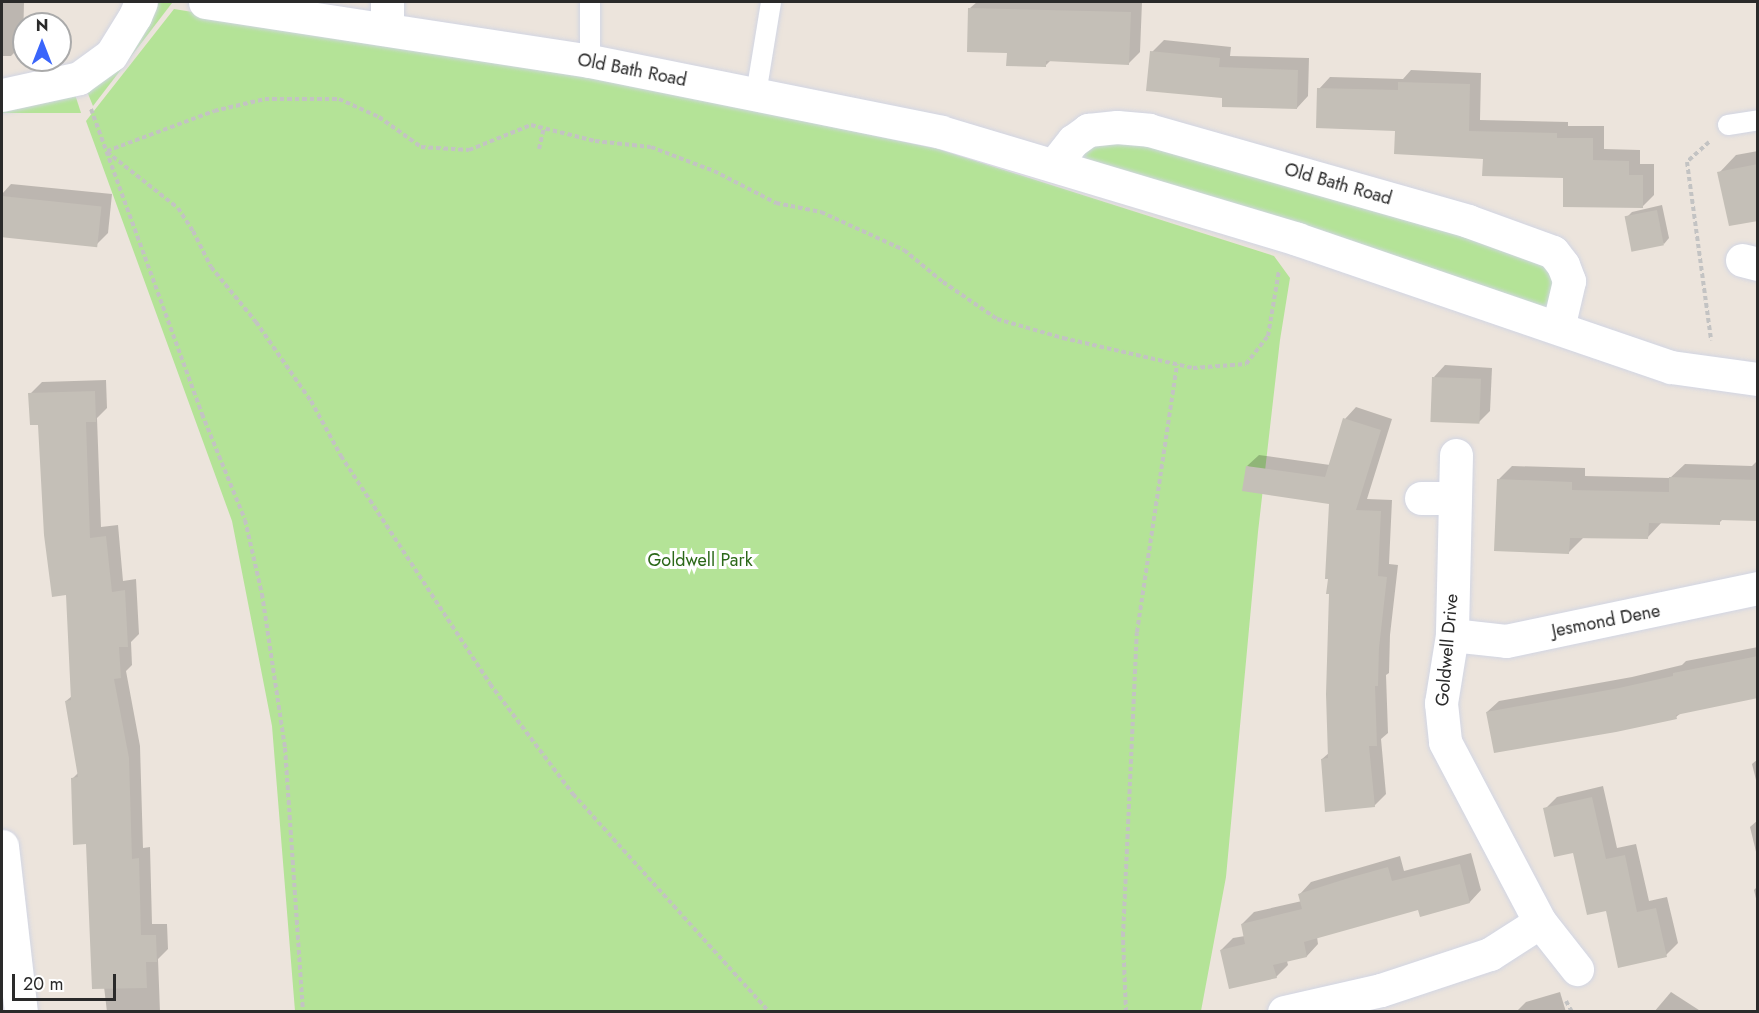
<!DOCTYPE html>
<html>
<head>
<meta charset="utf-8">
<style>
	body { margin:0 }
	#map { position:relative; width:1759px; height:1013px; overflow:hidden; background:#ece4dc; font-family:Jost,sans-serif }
	div>[style] { position:absolute }
	.green>* { inset:0; background:#b4e397 }
	.shadow>* { inset:0; background:#0003 }
	.building>* { inset:0; background:#c4bfb7; transform-origin:0 0 }
	.path>* { height:4px; margin-top:-2px; transform-origin:0; background:repeating-linear-gradient(90deg,#c3c3c3 0 4.5px,transparent 0 7.5px) }
	.roads { filter:drop-shadow(0 0 2px #d1d5e3) drop-shadow(0 0 2px #d1d5e3) }
	.service>* { height:20px; margin:-10px; padding:0 10px; transform-origin:10px; border-radius:10px; background:#fff }
	.minor>* { height:33px; margin:-16.5px; padding:0 16.5px; transform-origin:16.5px; border-radius:16.5px; background:#fff }
	.tertiary>* { height:33px; margin:-16.5px; padding:0 16.5px; transform-origin:16.5px; border-radius:16.5px; background:#fff }
	span { translate:-50% -50%; white-space:nowrap; text-align:center; line-height:1.15; -webkit-text-stroke:6px #fff; paint-order:stroke }
	.street-label { font-size:18px; color:#2a2a2a }
	.park-label { font-size:18px; color:#2c6819 }
	.frame { position:absolute; inset:0; border:3px solid #2a2a2a; pointer-events:none }
	.north { position:absolute; left:12px; top:12px; width:60px; height:60px; box-sizing:border-box; background:#fff; border:2px solid #aaa; border-radius:50%; rotate:0deg; font-size:16px; font-weight:700; line-height:24px; text-align:center; color:#2a2a2a }
	.north::after { content:''; display:block; margin:auto; width:21px; height:27px; background:#3a65fb; clip-path:polygon(50% 0,100% 100%,50% 72%,0 100%) }
	.scale { position:absolute; left:12px; top:974px; width:104px; height:27px; box-sizing:border-box; border:3px solid #2a2a2a; border-top:0; padding-left:8px; font-size:18px; line-height:21px; white-space:nowrap; color:#2a2a2a; -webkit-text-stroke:4px #fff; paint-order:stroke }
</style>
</head>
<body>
<div id="map">
	<div class="green">
		<div style="clip-path:polygon(144px 2px,172px 3px,93px 106px,82px 79px)"></div>
		<div style="clip-path:polygon(174px 9px,583px 75px,938px 149px,1274px 256px,1290px 278px,1280px 340px,1258px 532px,1226px 877px,1201px 1011px,295px 1011px,272px 726px,232px 521px,86px 121px)"></div>
		<div style="clip-path:polygon(71px 82px,81px 113px,2px 113px,2px 101px)"></div>
		<div style="clip-path:polygon(1117px 128px,1552px 254px,1557px 325px,1056px 165px)"></div>
	</div>
	<div class="shadow">
		<div style="clip-path:polygon(2px 2px,24px 2px,23px 44px,11px 56px,2px 56px)"></div>
		<div style="clip-path:polygon(977px 2px,1142px 2px,1140px 52px,1128px 64px,1051px 60px,1045px 66px,970px 8px)"></div>
		<div style="clip-path:polygon(1164px 40px,1231px 47px,1230px 56px,1309px 58px,1308px 96px,1297px 108px,1224px 97px,1152px 52px)"></div>
		<div style="clip-path:polygon(1411px 70px,1481px 73px,1480px 120px,1568px 122px,1568px 126px,1604px 126px,1604px 149px,1640px 150px,1640px 164px,1654px 164px,1654px 195px,1642px 207px,1564px 176px,1484px 157px,1397px 130px,1319px 89px,1330px 77px,1403px 79px)"></div>
		<div style="clip-path:polygon(1758px 151px,1758px 219px,1719px 173px,1736px 155px)"></div>
		<div style="clip-path:polygon(11px 184px,112px 194px,108px 233px,96px 245px,2px 235px,2px 194px)"></div>
		<div style="clip-path:polygon(1662px 205px,1669px 238px,1664px 244px,1627px 217px,1632px 212px)"></div>
		<div style="clip-path:polygon(1445px 365px,1492px 368px,1490px 411px,1478px 423px,1434px 377px)"></div>
		<div style="clip-path:polygon(106px 380px,107px 408px,97px 418px,101px 527px,118px 525px,123px 581px,136px 579px,139px 634px,131px 642px,132px 665px,126px 671px,140px 746px,143px 848px,150px 847px,152px 924px,167px 924px,168px 949px,158px 959px,160px 1012px,107px 1012px,87px 843px,73px 778px,79px 772px,66px 701px,72px 696px,67px 594px,40px 424px,30px 394px,42px 382px)"></div>
		<div style="clip-path:polygon(1356px 407px,1392px 419px,1367px 499px,1392px 500px,1389px 564px,1398px 565px,1390px 635px,1389px 673px,1386px 675px,1388px 733px,1381px 739px,1386px 794px,1374px 806px,1322px 759px,1330px 752px,1330px 502px,1247px 466px,1259px 455px,1330px 465px,1345px 419px)"></div>
		<div style="clip-path:polygon(1758px 460px,1758px 519px,1724px 518px,1719px 523px,1662px 522px,1647px 538px,1583px 538px,1569px 552px,1498px 480px,1512px 466px,1585px 468px,1585px 476px,1670px 478px,1685px 464px,1752px 466px)"></div>
		<div style="clip-path:polygon(1758px 647px,1758px 697px,1681px 713px,1676px 717px,1487px 712px,1499px 701px,1632px 677px,1682px 665px,1686px 661px)"></div>
		<div style="clip-path:polygon(1758px 759px,1758px 788px,1752px 764px)"></div>
		<div style="clip-path:polygon(1603px 786px,1617px 848px,1636px 844px,1649px 901px,1667px 897px,1678px 943px,1666px 955px,1607px 909px,1574px 851px,1545px 809px,1557px 797px)"></div>
		<div style="clip-path:polygon(1758px 820px,1758px 860px,1750px 827px)"></div>
		<div style="clip-path:polygon(1471px 853px,1481px 890px,1470px 902px,1419px 908px,1317px 937px,1318px 944px,1307px 956px,1287px 961px,1288px 965px,1276px 977px,1221px 950px,1233px 938px,1245px 936px,1242px 924px,1254px 912px,1302px 901px,1300px 894px,1311px 882px,1400px 856px,1404px 871px)"></div>
		<div style="clip-path:polygon(1758px 886px,1758px 907px,1754px 890px)"></div>
		<div style="clip-path:polygon(1560px 992px,1566px 1012px,1516px 1012px,1526px 1002px)"></div>
		<div style="clip-path:polygon(1671px 992px,1702px 1012px,1654px 1012px)"></div>
	</div>
	<div class="building">
		<div style="clip-path:polygon(968px 8px,1131px 12px,1129px 65px,1046px 61px,1046px 67px,1006px 66px,1007px 53px,967px 52px)"></div>
		<div style="clip-path:polygon(1150px 51px,1220px 58px,1219px 67px,1298px 70px,1297px 109px,1222px 107px,1222px 98px,1146px 91px)"></div>
		<div style="clip-path:polygon(1398px 82px,1470px 84px,1469px 131px,1557px 133px,1557px 138px,1593px 138px,1593px 160px,1629px 161px,1629px 175px,1643px 175px,1643px 208px,1563px 207px,1563px 178px,1482px 176px,1483px 159px,1394px 154px,1395px 131px,1316px 128px,1317px 88px,1398px 90px)"></div>
		<div style="clip-path:polygon(1758px 164px,1758px 221px,1729px 226px,1717px 172px)"></div>
		<div style="left:2px;top:196px;width:100px;height:41px;rotate:6deg"></div>
		<div style="left:1657px;top:210px;width:36px;height:33px;rotate:79deg"></div>
		<div style="left:1432px;top:377px;width:49px;height:45px;rotate:2deg"></div>
		<div style="clip-path:polygon(95px 391px,96px 422px,86px 422px,90px 538px,106px 536px,112px 592px,125px 590px,128px 647px,119px 647px,121px 678px,114px 679px,129px 758px,132px 859px,139px 858px,141px 935px,156px 935px,157px 962px,146px 962px,147px 988px,92px 989px,86px 844px,73px 845px,71px 778px,78px 777px,65px 701px,71px 700px,66px 595px,52px 597px,44px 535px,38px 425px,30px 425px,28px 393px)"></div>
		<div style="clip-path:polygon(1343px 418px,1381px 430px,1356px 510px,1381px 511px,1378px 576px,1387px 577px,1379px 648px,1378px 686px,1375px 686px,1377px 746px,1369px 746px,1375px 807px,1325px 812px,1321px 759px,1328px 758px,1326px 694px,1329px 594px,1326px 594px,1328px 579px,1325px 579px,1329px 504px,1242px 491px,1246px 466px,1325px 477px)"></div>
		<div style="clip-path:polygon(1669px 477px,1758px 480px,1758px 521px,1720px 520px,1720px 525px,1649px 523px,1648px 539px,1570px 538px,1569px 554px,1494px 551px,1497px 479px,1572px 482px,1572px 490px,1669px 492px)"></div>
		<div style="clip-path:polygon(1758px 656px,1758px 698px,1676px 715px,1677px 719px,1616px 732px,1494px 753px,1486px 712px,1619px 688px,1673px 676px,1673px 673px)"></div>
		<div style="clip-path:polygon(1592px 797px,1606px 859px,1625px 855px,1637px 912px,1656px 908px,1667px 957px,1618px 968px,1606px 911px,1587px 915px,1573px 853px,1554px 857px,1543px 808px)"></div>
		<div style="clip-path:polygon(1460px 864px,1470px 903px,1420px 917px,1418px 910px,1304px 942px,1307px 957px,1273px 965px,1277px 978px,1229px 989px,1220px 950px,1245px 944px,1241px 924px,1302px 909px,1298px 894px,1352px 877px,1388px 867px,1392px 881px)"></div>
	</div>
	<div class="path">
		<div style="left:91px;top:109px;width:325px;rotate:70deg"></div>
		<div style="left:202px;top:414px;width:114px;rotate:67.9deg"></div>
		<div style="left:245px;top:520px;width:76px;rotate:77.1deg"></div>
		<div style="left:262px;top:594px;width:156px;rotate:81.5deg"></div>
		<div style="left:285px;top:748px;width:265px;rotate:86.1deg"></div>
		<div style="left:1709px;top:142px;width:30px;rotate:138deg"></div>
		<div style="left:1687px;top:162px;width:180px;rotate:82.3deg"></div>
		<div style="left:539px;top:149px;width:22px;rotate:-77deg"></div>
		<div style="left:107px;top:151px;width:114px;rotate:-20.5deg"></div>
		<div style="left:214px;top:111px;width:52px;rotate:-13.2deg"></div>
		<div style="left:265px;top:99px;width:74px"></div>
		<div style="left:339px;top:99px;width:44px;rotate:24.2deg"></div>
		<div style="left:379px;top:117px;width:52px;rotate:35.5deg"></div>
		<div style="left:421px;top:147px;width:48px;rotate:3.6deg"></div>
		<div style="left:469px;top:150px;width:67px;rotate:-22deg"></div>
		<div style="left:531px;top:125px;width:66px;rotate:14deg"></div>
		<div style="left:595px;top:141px;width:56px;rotate:6.1deg"></div>
		<div style="left:651px;top:147px;width:67px;rotate:20.9deg"></div>
		<div style="left:714px;top:171px;width:70px;rotate:27.3deg"></div>
		<div style="left:776px;top:203px;width:46px;rotate:11.3deg"></div>
		<div style="left:821px;top:212px;width:91px;rotate:24.6deg"></div>
		<div style="left:904px;top:250px;width:50px;rotate:39.4deg"></div>
		<div style="left:943px;top:282px;width:65px;rotate:34.4deg"></div>
		<div style="left:997px;top:319px;width:69px;rotate:16.1deg"></div>
		<div style="left:1063px;top:338px;width:133px;rotate:13deg"></div>
		<div style="left:1193px;top:368px;width:53px;rotate:-4.3deg"></div>
		<div style="left:1246px;top:364px;width:36px;rotate:-52deg"></div>
		<div style="left:1268px;top:336px;width:67px;rotate:-80.5deg"></div>
		<div style="left:107px;top:152px;width:90px;rotate:38.3deg"></div>
		<div style="left:178px;top:208px;width:27px;rotate:57deg"></div>
		<div style="left:193px;top:231px;width:40px;rotate:63.4deg"></div>
		<div style="left:211px;top:267px;width:71px;rotate:50.7deg"></div>
		<div style="left:256px;top:322px;width:96px;rotate:55.2deg"></div>
		<div style="left:311px;top:401px;width:63px;rotate:61.4deg"></div>
		<div style="left:341px;top:456px;width:272px;rotate:56.8deg"></div>
		<div style="left:490px;top:684px;width:138px;rotate:53deg"></div>
		<div style="left:573px;top:794px;width:293px;rotate:48deg"></div>
		<div style="left:1566px;top:1001px;width:13px;rotate:61deg"></div>
		<div style="left:1126px;top:1012px;width:76px;rotate:-92.3deg"></div>
		<div style="left:1123px;top:936px;width:304px;rotate:-87.4deg"></div>
		<div style="left:1137px;top:632px;width:271px;rotate:-81.5deg"></div>
	</div>
	<div class="roads">
		<div class="service">
			<div style="left:590px;top:61px;width:59px;rotate:-90deg"></div>
			<div style="left:756px;top:94px;width:93px;rotate:-80.7deg"></div>
			<div style="left:1728px;top:125px;width:30px;rotate:-9deg"></div>
		</div>
		<div class="minor">
			<div style="left:387px;top:2px;width:27px;rotate:90deg"></div>
			<div style="left:2px;top:95px;width:79px;rotate:-12.4deg"></div>
			<div style="left:79px;top:78px;width:39px;rotate:-36deg"></div>
			<div style="left:111px;top:55px;width:46px;rotate:-58.4deg"></div>
			<div style="left:135px;top:16px;width:15px;rotate:-67deg"></div>
			<div style="left:1054px;top:165px;width:31px;rotate:-52deg"></div>
			<div style="left:1073px;top:141px;width:19px;rotate:-36deg"></div>
			<div style="left:1088px;top:130px;width:29px;rotate:-6deg"></div>
			<div style="left:1117px;top:127px;width:32px;rotate:5deg"></div>
			<div style="left:1149px;top:130px;width:332px;rotate:15.9deg"></div>
			<div style="left:1468px;top:221px;width:90px;rotate:20deg"></div>
			<div style="left:1553px;top:252px;width:16px;rotate:52deg"></div>
			<div style="left:1563px;top:265px;width:17px;rotate:69deg"></div>
			<div style="left:1569px;top:281px;width:48px;rotate:103.2deg"></div>
			<div style="left:1742px;top:260px;width:16px;rotate:14deg"></div>
			<div style="left:1456px;top:455px;width:180px;rotate:91.3deg"></div>
			<div style="left:1452px;top:635px;width:69px;rotate:99.2deg"></div>
			<div style="left:1441px;top:703px;width:39px;rotate:84deg"></div>
			<div style="left:1445px;top:742px;width:204px;rotate:62.2deg"></div>
			<div style="left:1540px;top:922px;width:60px;rotate:51.8deg"></div>
			<div style="left:1421px;top:498px;width:33px"></div>
			<div style="left:1452px;top:635px;width:54px;rotate:6.3deg"></div>
			<div style="left:1506px;top:641px;width:258px;rotate:-11.9deg"></div>
			<div style="left:2px;top:846px;width:167px;rotate:83.5deg"></div>
			<div style="left:1284px;top:1012px;width:99px;rotate:-12.8deg"></div>
			<div style="left:1381px;top:990px;width:115px;rotate:-18.3deg"></div>
			<div style="left:1490px;top:954px;width:59px;rotate:-32.6deg"></div>
		</div>
		<div class="tertiary">
			<div style="left:205px;top:2px;width:389px;rotate:8.7deg"></div>
			<div style="left:590px;top:61px;width:358px;rotate:11.4deg"></div>
			<div style="left:941px;top:132px;width:372px;rotate:16.7deg"></div>
			<div style="left:1297px;top:239px;width:395px;rotate:18.9deg"></div>
			<div style="left:1671px;top:367px;width:88px;rotate:7.9deg"></div>
		</div>
	</div>
	<div class="street-label">
		<span style="left:632px;top:70px;rotate:11deg">Old Bath Road</span>
		<span style="left:1338px;top:184px;rotate:16deg">Old Bath Road</span>
		<span style="left:1606px;top:621px;rotate:-11deg">Jesmond Dene</span>
		<span style="left:1447px;top:650px;rotate:-85deg">Goldwell Drive</span>
	</div>
	<div class="park-label">
		<span style="left:700px;top:560px">Goldwell Park</span>
	</div>
	<div class="frame"></div>
	<div class="north">N</div>
	<div class="scale">20 m</div>
</div>
</body>
</html>
